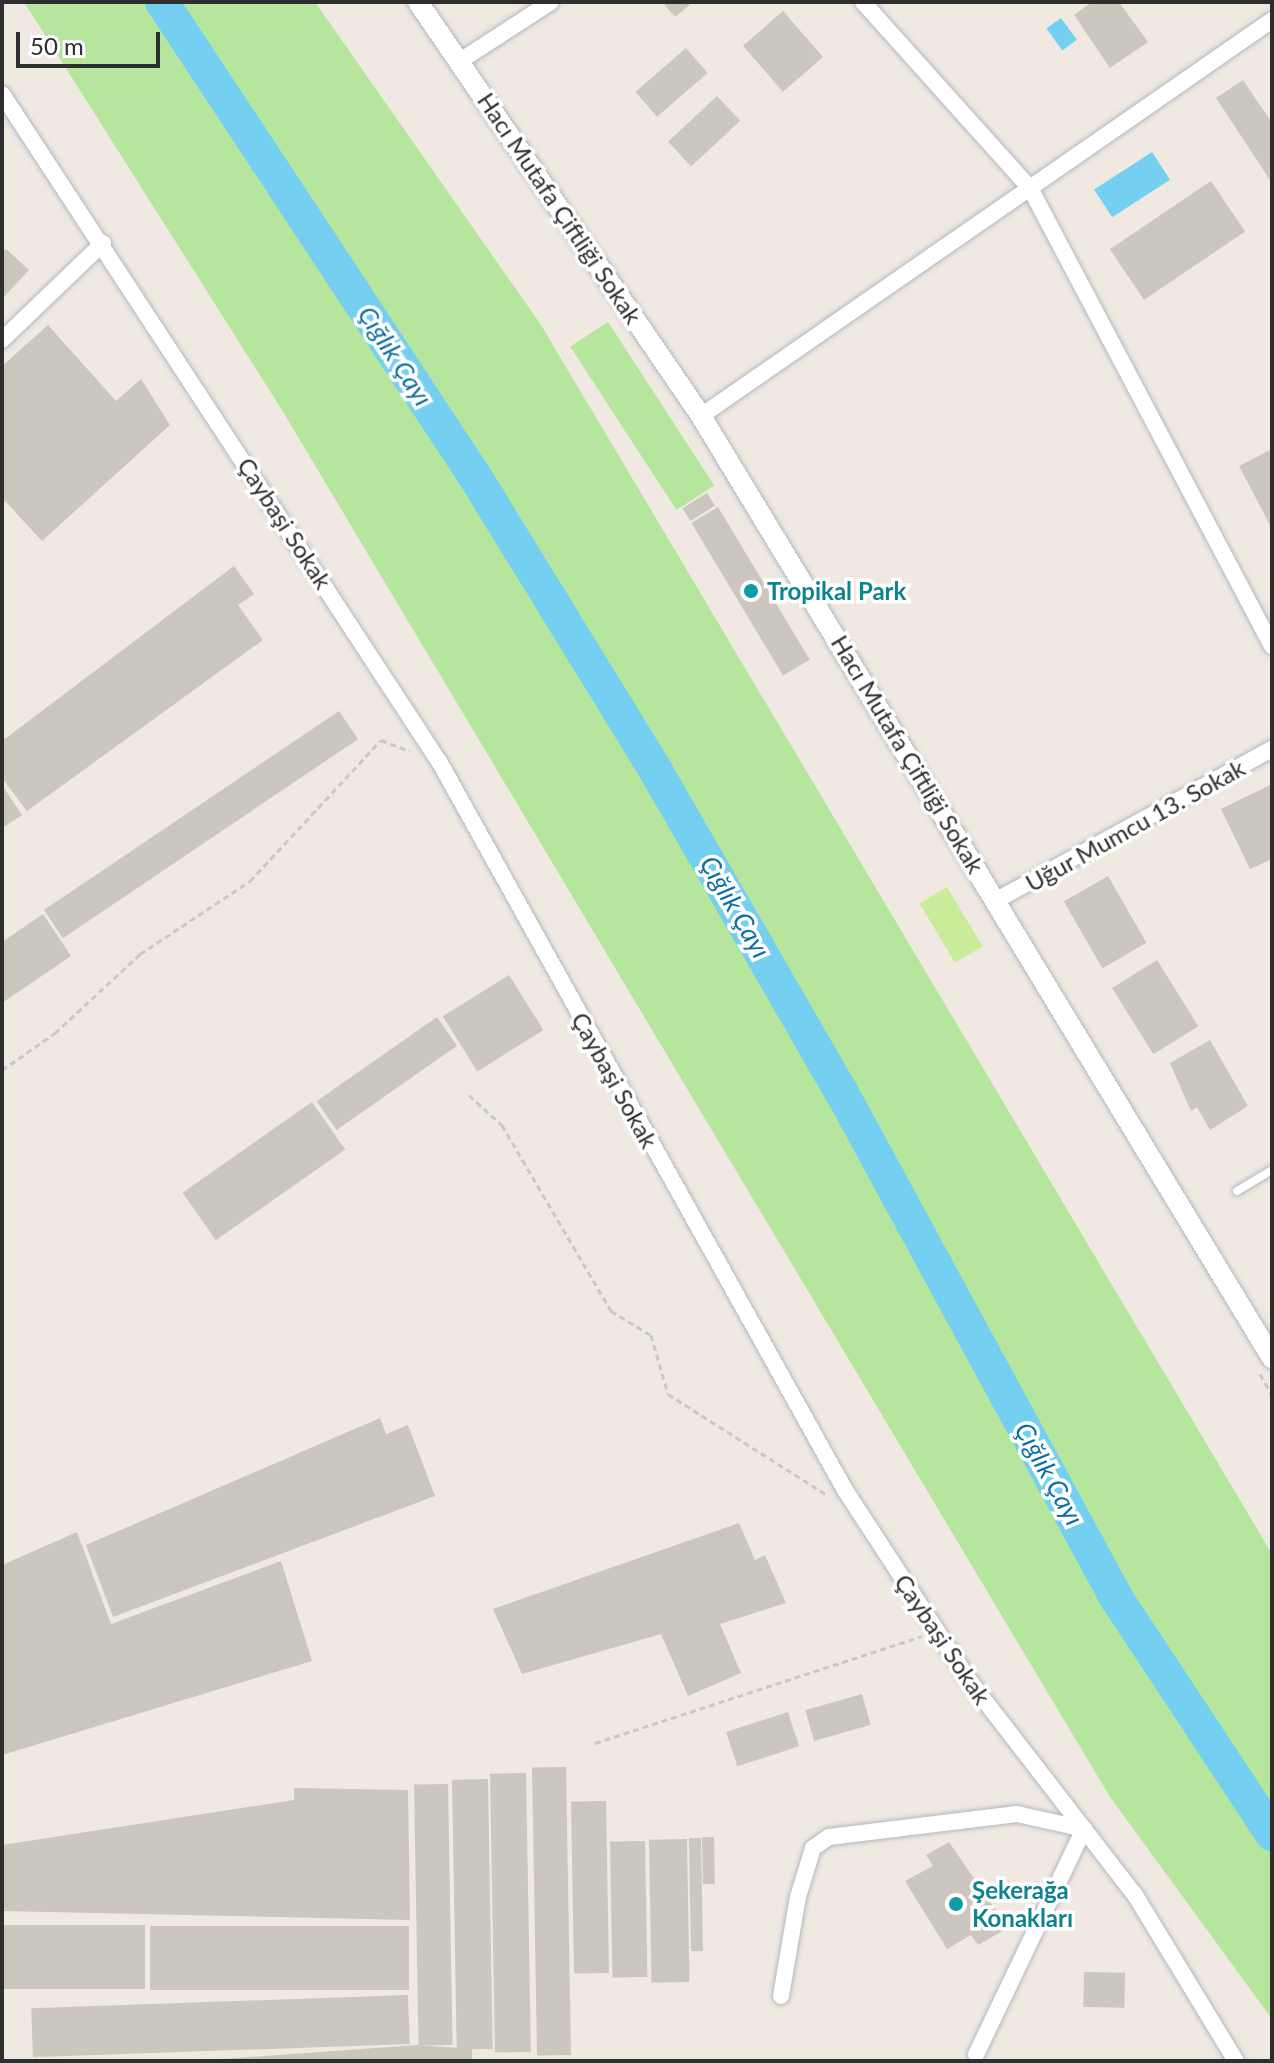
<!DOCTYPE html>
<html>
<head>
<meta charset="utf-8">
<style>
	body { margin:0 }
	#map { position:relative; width:1274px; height:2063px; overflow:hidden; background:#efe9e1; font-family:Lato,sans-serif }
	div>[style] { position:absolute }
	.green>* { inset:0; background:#b6e59e; transform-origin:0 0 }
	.pitch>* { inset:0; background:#c9ec9a; transform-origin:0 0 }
	.water>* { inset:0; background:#75cff0; transform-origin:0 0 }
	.river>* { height:34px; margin:-17px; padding:0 17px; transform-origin:17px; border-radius:17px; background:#75cff0 }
	.building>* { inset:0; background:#cbc7bf; transform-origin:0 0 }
	.path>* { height:3px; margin-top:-1.5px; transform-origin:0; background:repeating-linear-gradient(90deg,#c9c9c9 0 6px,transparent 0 10px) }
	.roads { filter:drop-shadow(0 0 2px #b4b7c1) drop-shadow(0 0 2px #b4b7c1) }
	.service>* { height:8px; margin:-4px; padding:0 4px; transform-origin:4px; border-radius:4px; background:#fff }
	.minor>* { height:16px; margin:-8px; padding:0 8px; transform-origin:8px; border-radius:8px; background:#fff }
	.tertiary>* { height:20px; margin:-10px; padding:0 10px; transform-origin:10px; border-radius:10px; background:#fff }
	.dots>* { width:22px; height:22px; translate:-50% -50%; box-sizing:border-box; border:4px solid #fff; border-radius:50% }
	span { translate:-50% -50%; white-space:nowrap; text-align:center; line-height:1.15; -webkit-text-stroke:7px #fff; paint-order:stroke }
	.street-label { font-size:24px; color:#2e2e2e }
	.culture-label { font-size:24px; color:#0d838f; font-weight:700 }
	.left { translate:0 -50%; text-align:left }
	.water-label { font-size:26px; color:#0d6fa3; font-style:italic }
	.frame { position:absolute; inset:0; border:4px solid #2e2e2e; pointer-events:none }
	.scale { position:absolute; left:16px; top:32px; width:144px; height:36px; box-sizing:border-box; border:4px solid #2e2e2e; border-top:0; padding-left:10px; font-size:24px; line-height:28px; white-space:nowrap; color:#2e2e2e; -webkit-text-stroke:6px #fff; paint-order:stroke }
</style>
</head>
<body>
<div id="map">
	<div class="green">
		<div style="clip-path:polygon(24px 2px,315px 2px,541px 325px,1272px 1554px,1272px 2019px,1110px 1797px,282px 410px)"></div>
		<div style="left:608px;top:322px;width:195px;height:45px;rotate:57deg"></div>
	</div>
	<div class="pitch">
		<div style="left:947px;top:887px;width:69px;height:32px;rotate:59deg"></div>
	</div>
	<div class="water">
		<div style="left:1061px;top:18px;width:27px;height:18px;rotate:54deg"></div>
		<div style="left:1152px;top:152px;width:33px;height:69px;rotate:57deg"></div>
	</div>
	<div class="river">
		<div style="left:162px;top:2px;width:567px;rotate:56.59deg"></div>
		<div style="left:474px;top:475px;width:350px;rotate:58.4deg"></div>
		<div style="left:657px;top:773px;width:370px;rotate:60deg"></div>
		<div style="left:842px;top:1093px;width:576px;rotate:61.48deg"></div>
		<div style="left:1117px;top:1599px;width:282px;rotate:56.6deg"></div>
	</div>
	<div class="building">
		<div style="clip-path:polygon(662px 2px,693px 2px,675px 17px)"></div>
		<div style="clip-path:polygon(1092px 2px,1119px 2px,1148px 42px,1110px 68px,1074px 15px)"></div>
		<div style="left:783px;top:11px;width:61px;height:53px;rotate:49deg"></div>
		<div style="left:686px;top:48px;width:33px;height:67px;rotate:49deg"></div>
		<div style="clip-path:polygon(1243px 80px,1272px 123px,1270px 180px,1216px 98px)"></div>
		<div style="left:717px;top:96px;width:34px;height:67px;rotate:47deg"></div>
		<div style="left:1211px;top:181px;width:61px;height:122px;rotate:56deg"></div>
		<div style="clip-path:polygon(6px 249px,29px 270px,2px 299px,2px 253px)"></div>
		<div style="clip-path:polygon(48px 325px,116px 401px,141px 379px,170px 425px,42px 541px,5px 501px,2px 504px,2px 366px)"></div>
		<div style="clip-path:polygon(1272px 449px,1272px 529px,1239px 466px)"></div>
		<div style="left:707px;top:493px;width:15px;height:29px;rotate:58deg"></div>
		<div style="left:718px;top:507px;width:178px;height:31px;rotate:59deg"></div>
		<div style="clip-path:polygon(234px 566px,254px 594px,238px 605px,263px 640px,27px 811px,2px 778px,2px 741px)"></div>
		<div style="left:339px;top:711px;width:34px;height:356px;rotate:56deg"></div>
		<div style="clip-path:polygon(1272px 784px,1272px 859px,1250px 869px,1221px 809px)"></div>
		<div style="clip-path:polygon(2px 785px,22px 815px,2px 828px)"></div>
		<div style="left:1108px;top:876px;width:77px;height:51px;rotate:60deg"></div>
		<div style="clip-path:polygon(43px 914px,71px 956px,2px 1003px,2px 942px)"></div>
		<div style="left:1157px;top:960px;width:78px;height:53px;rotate:58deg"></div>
		<div style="left:509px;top:975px;width:65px;height:78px;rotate:58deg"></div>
		<div style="left:437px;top:1017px;width:35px;height:147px;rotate:55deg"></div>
		<div style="clip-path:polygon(1210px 1040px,1248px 1106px,1210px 1130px,1197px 1107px,1191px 1111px,1170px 1063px)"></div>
		<div style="left:312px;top:1102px;width:58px;height:158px;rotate:55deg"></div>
		<div style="clip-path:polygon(380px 1418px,386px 1434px,408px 1425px,435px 1496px,113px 1617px,86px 1545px)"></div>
		<div style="clip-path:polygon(739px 1523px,755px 1560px,765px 1555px,786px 1603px,720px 1624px,741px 1673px,688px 1696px,661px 1634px,522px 1674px,493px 1609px)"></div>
		<div style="clip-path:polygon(77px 1532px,111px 1624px,281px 1561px,312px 1661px,2px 1755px,2px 1565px)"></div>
		<div style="left:862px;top:1694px;width:32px;height:59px;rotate:74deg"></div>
		<div style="left:788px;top:1712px;width:36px;height:65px;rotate:72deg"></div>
		<div style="left:566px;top:1767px;width:288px;height:34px;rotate:89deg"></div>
		<div style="left:526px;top:1773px;width:279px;height:36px;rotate:89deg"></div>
		<div style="left:488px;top:1779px;width:270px;height:36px;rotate:89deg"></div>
		<div style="left:448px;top:1784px;width:261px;height:34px;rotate:89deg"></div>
		<div style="clip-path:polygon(294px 1788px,408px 1790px,410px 1920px,2px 1911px,2px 1845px,294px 1800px)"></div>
		<div style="left:606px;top:1801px;width:172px;height:35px;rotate:89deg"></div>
		<div style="left:714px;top:1837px;width:47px;height:12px;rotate:89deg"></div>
		<div style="left:701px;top:1838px;width:113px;height:12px;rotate:89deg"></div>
		<div style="left:687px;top:1839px;width:143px;height:38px;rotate:89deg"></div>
		<div style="left:645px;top:1841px;width:136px;height:35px;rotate:89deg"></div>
		<div style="clip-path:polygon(949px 1842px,1008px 1928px,978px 1945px,971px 1935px,947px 1949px,905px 1881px,933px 1866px,926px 1855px)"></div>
		<div style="left:2px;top:1925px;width:143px;height:64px"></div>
		<div style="left:150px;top:1926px;width:259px;height:64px"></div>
		<div style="left:1084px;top:1972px;width:41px;height:35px;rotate:1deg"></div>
		<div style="left:408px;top:1995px;width:49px;height:377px;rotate:88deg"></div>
		<div style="clip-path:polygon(417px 2045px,472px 2049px,472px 2061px,193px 2061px)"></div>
	</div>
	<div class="path">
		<div style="left:2px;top:1070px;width:65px;rotate:-34.9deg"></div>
		<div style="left:55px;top:1033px;width:116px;rotate:-42.9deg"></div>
		<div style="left:140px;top:954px;width:132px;rotate:-33.6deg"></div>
		<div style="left:250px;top:881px;width:192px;rotate:-47.1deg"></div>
		<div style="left:381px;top:740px;width:31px;rotate:21deg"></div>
		<div style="left:469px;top:1095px;width:45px;rotate:42.3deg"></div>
		<div style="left:502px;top:1125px;width:216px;rotate:59.6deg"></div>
		<div style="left:611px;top:1311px;width:47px;rotate:31deg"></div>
		<div style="left:651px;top:1335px;width:61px;rotate:73.9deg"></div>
		<div style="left:668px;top:1394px;width:188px;rotate:32.4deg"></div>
		<div style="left:1260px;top:1374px;width:24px;rotate:60deg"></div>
		<div style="left:595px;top:1743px;width:344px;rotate:-18.1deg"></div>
	</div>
	<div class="roads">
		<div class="service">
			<div style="left:1237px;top:1191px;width:41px;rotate:-31deg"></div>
		</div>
		<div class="minor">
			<div style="left:863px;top:2px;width:250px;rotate:48.1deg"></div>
			<div style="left:1030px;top:188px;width:518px;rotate:62.15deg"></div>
			<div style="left:460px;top:61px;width:108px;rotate:-33deg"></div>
			<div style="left:2px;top:94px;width:800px;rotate:56.79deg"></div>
			<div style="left:440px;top:763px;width:832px;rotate:60.88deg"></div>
			<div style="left:845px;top:1490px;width:230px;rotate:56.9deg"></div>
			<div style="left:971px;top:1683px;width:268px;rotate:52.3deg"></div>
			<div style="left:1135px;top:1895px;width:194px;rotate:58.7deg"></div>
			<div style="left:2px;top:340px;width:140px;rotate:-43.8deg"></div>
			<div style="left:701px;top:416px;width:695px;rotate:-34.74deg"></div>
			<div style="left:997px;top:900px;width:314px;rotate:-28.8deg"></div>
			<div style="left:781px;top:1996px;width:100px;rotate:-80.3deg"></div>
			<div style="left:798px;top:1897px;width:51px;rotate:-73deg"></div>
			<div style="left:813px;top:1848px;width:19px;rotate:-35deg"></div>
			<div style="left:829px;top:1837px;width:189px;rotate:-7deg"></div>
			<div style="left:1017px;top:1814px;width:69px;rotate:12.6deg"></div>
			<div style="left:1084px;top:1829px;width:250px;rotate:115.6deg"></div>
		</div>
		<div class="tertiary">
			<div style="left:418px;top:2px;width:501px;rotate:55.64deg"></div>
			<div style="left:701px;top:416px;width:1102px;rotate:58.78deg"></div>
		</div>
	</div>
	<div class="dots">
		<div style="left:751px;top:591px;background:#0f9aa8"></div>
		<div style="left:956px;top:1904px;background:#0f9aa8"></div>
	</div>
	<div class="street-label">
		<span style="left:560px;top:208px;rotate:56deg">Hacı Mutafa Çiftliği Sokak</span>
		<span style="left:285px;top:523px;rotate:57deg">Çaybaşi Sokak</span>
		<span style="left:908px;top:754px;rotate:59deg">Hacı Mutafa Çiftliği Sokak</span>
		<span style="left:1135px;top:825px;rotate:-29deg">Uğur Mumcu 13. Sokak</span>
		<span style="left:615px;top:1080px;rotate:61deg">Çaybaşi Sokak</span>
		<span style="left:943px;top:1639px;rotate:56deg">Çaybaşi Sokak</span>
	</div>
	<div class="culture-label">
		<span class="left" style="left:767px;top:591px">Tropikal Park</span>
		<span class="left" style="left:972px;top:1904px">Şekerağa<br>Konakları</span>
	</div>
	<div class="water-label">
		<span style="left:395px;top:356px;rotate:57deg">Çığlık Çayı</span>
		<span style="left:735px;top:907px;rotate:60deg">Çığlık Çayı</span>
		<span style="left:1049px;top:1474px;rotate:61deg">Çığlık Çayı</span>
	</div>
	<div class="frame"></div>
	<div class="scale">50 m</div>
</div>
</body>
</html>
